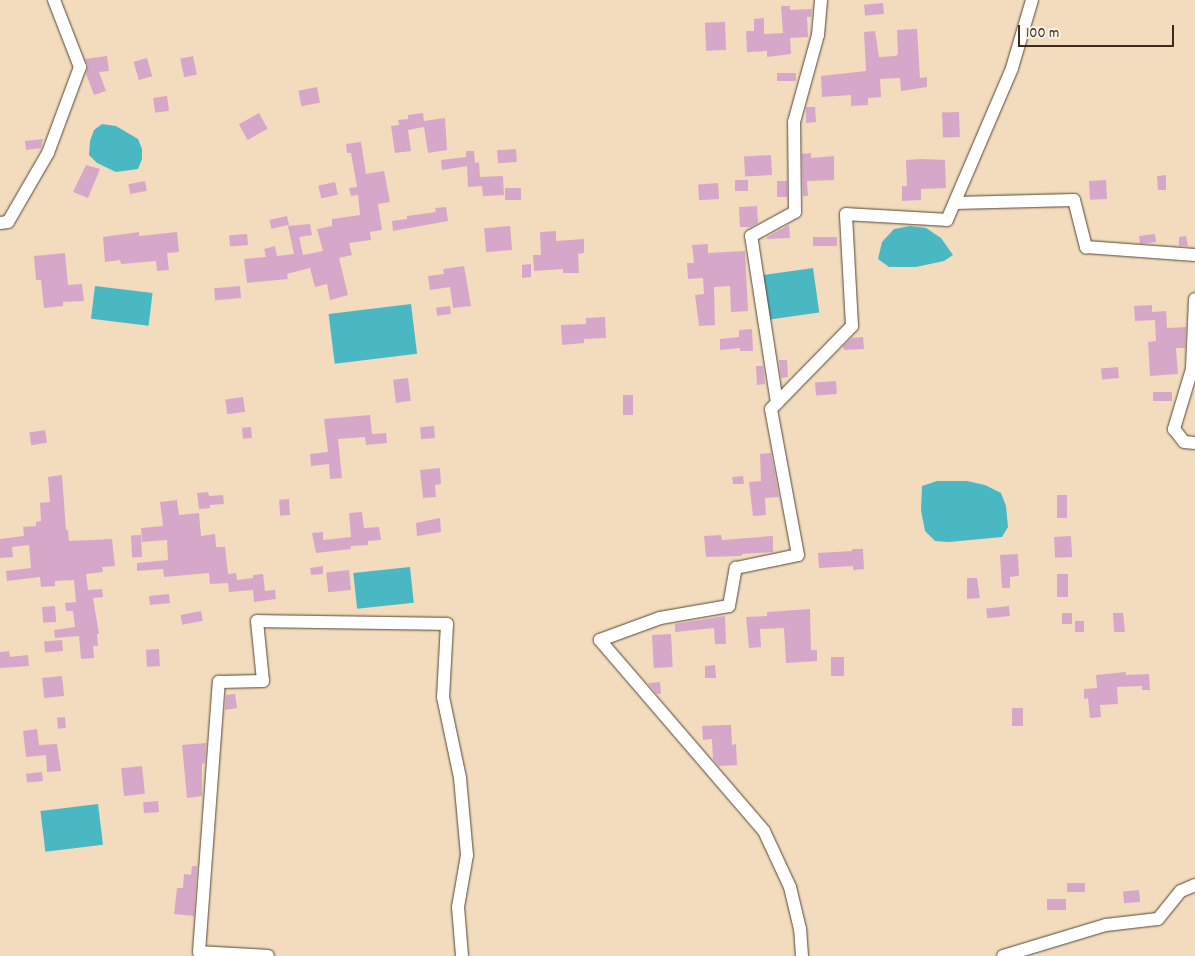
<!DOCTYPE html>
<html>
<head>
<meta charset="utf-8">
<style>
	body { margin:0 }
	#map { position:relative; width:1195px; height:956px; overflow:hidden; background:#f2dcbd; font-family:Dekko,sans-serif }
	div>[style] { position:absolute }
	.water>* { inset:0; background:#4ab8c3; transform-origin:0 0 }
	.building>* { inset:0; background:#d7a7c9; transform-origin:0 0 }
	.roads { filter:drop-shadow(0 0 1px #564536) drop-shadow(0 0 1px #564536) }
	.minor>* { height:12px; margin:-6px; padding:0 6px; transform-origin:6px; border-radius:6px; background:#fff }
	span { translate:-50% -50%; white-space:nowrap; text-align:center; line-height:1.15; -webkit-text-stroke:4.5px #f7f3e8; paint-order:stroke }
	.scale { position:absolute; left:1018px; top:25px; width:156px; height:22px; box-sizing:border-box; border:2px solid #3b2a1e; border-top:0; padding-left:6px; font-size:15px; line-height:18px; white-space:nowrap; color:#3b2a1e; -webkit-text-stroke:4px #f7f3e8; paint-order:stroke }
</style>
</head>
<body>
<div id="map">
	<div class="water">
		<div style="clip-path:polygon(102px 124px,116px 126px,138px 139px,142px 149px,142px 159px,138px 169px,116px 172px,97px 163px,89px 155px,90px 141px,94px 130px)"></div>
		<div style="clip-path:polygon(910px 226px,926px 228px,941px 238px,953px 255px,944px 261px,916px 267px,889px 267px,878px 259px,882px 242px,894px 229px)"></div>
		<div style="left:813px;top:268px;width:45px;height:50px;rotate:82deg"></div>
		<div style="left:95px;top:286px;width:58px;height:33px;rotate:7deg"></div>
		<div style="left:411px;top:304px;width:50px;height:83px;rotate:83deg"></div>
		<div style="clip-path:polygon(937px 481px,967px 481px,985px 485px,1001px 493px,1006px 506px,1008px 527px,1002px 537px,949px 542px,935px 541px,925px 531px,921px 510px,922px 486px)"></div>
		<div style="left:410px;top:567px;width:36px;height:57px;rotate:84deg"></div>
		<div style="left:98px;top:804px;width:41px;height:58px;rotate:83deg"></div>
	</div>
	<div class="building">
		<div style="left:883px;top:3px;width:11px;height:19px;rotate:85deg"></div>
		<div style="clip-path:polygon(781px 6px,790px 6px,790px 10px,812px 9px,811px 17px,807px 17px,808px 37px,790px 38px,791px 54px,767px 57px,767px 51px,747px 52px,746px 31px,754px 31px,754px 19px,764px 18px,764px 34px,783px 33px)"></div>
		<div style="left:725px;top:22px;width:28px;height:20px;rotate:88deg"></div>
		<div style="clip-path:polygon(917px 29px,920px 78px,927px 77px,927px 87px,901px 91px,900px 78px,880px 79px,881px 97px,868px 98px,868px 105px,851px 106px,851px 95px,822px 97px,821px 76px,866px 71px,864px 32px,875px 31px,879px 57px,896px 56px,898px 54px,897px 30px)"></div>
		<div style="clip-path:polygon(107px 56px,109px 71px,99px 72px,106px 91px,94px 95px,86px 74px,88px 65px,85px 59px)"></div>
		<div style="left:193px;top:56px;width:19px;height:13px;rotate:78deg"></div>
		<div style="left:147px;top:58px;width:19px;height:14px;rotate:74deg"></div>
		<div style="left:796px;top:73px;width:8px;height:19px;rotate:90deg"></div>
		<div style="left:317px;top:87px;width:16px;height:19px;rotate:79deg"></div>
		<div style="left:167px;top:96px;width:15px;height:14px;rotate:82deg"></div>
		<div style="clip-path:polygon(806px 107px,815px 107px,816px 122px,806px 123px)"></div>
		<div style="left:959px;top:112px;width:25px;height:17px;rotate:88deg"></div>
		<div style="left:259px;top:113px;width:18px;height:23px;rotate:61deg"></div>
		<div style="clip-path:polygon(423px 113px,424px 121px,445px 118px,447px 150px,428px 153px,424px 127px,408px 130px,411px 151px,395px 153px,391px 126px,399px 125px,398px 120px,408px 119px,408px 115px)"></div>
		<div style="clip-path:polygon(43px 139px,41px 148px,26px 150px,25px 141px)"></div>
		<div style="clip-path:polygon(361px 142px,366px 174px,384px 171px,390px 202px,378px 204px,382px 230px,370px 232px,371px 240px,349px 243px,352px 255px,339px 258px,348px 295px,330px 300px,327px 284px,315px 287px,310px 268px,287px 274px,288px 279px,247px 283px,244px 259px,266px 257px,264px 249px,275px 246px,277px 256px,294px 254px,288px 226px,310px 224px,312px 235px,299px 237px,303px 255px,323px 251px,317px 229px,332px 226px,332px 219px,360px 215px,358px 195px,351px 196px,349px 188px,357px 187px,351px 153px,347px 153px,346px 144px)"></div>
		<div style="left:516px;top:149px;width:13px;height:19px;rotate:86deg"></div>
		<div style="clip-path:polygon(466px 151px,474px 151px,475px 163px,479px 162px,480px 177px,503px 176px,504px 195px,483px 196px,482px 186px,468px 187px,467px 166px,442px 170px,441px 160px,466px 157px)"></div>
		<div style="clip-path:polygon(811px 153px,811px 158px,834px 156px,834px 180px,807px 181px,808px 196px,803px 196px,802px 154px)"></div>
		<div style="left:771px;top:155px;width:20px;height:27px;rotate:87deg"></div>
		<div style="clip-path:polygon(921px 159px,945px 160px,946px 188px,921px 189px,921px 200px,902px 201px,902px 186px,907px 186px,906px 160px)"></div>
		<div style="clip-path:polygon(86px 165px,100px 169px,88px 198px,73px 192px)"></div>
		<div style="clip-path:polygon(1166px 175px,1166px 190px,1158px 190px,1157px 176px)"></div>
		<div style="left:735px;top:180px;width:13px;height:11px"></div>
		<div style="left:1106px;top:180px;width:19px;height:17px;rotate:87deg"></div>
		<div style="left:145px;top:181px;width:10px;height:17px;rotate:79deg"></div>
		<div style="left:787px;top:181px;width:16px;height:10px;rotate:90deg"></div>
		<div style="left:335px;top:182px;width:13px;height:17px;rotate:77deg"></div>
		<div style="left:718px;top:183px;width:16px;height:20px;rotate:86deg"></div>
		<div style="left:521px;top:188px;width:12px;height:16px;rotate:90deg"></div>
		<div style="clip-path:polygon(757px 206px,758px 223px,751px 227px,740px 227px,739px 207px)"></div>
		<div style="clip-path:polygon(446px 207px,448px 221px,393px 231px,392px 221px,407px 219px,407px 216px,436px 212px,435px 208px)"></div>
		<div style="left:287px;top:216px;width:9px;height:18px;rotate:77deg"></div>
		<div style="clip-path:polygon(789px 225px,790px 238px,767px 239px,767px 237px)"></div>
		<div style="left:510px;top:226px;width:24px;height:26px;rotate:85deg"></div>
		<div style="clip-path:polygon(556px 231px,556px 241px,584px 239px,584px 253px,578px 254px,579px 273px,563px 273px,563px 269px,534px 271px,533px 255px,541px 255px,540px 232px)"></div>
		<div style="clip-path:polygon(139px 232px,139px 236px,177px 232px,179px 252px,167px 253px,169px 270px,157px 271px,156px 261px,121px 264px,120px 260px,105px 262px,103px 237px)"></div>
		<div style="left:247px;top:234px;width:11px;height:18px;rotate:85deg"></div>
		<div style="left:1155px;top:234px;width:8px;height:16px;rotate:83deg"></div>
		<div style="clip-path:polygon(1186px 236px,1188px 246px,1179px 246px,1179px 237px)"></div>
		<div style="left:837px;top:237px;width:9px;height:24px;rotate:90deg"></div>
		<div style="clip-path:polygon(708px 244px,708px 253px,745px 251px,748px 311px,731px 312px,730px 286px,714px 287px,715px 325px,699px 326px,695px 295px,704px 294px,703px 278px,688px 279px,687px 263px,694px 263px,692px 245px)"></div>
		<div style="clip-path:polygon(65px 253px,68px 285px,82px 284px,84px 301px,63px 302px,63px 306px,44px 308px,41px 280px,36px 280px,34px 256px)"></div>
		<div style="clip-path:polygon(531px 264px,531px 277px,522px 278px,522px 265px)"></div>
		<div style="clip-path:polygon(464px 266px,471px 306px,453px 308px,450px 287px,430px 290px,428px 276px,444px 274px,443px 269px)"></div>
		<div style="left:240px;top:286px;width:12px;height:26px;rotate:85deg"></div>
		<div style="clip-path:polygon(1152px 305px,1152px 312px,1166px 311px,1167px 328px,1186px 327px,1185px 348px,1176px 348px,1178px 374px,1150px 376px,1148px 342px,1156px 341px,1155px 320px,1135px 321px,1134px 306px)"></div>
		<div style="left:450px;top:306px;width:8px;height:14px;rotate:83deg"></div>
		<div style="clip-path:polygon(605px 317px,606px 338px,584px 339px,584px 343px,562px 345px,561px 325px,586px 324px,586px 318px)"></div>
		<div style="clip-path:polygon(752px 329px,753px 351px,740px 351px,740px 348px,720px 350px,720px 339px,739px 337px,739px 330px)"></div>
		<div style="clip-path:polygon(863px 337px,864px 349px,844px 350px,843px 346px,852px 338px)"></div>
		<div style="clip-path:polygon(779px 360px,787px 360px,788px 377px,781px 378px)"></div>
		<div style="clip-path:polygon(756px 366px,763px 366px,765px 384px,757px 385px)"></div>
		<div style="left:1118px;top:367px;width:11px;height:17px;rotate:85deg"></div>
		<div style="left:408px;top:378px;width:23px;height:15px;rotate:83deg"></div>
		<div style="left:836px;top:381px;width:13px;height:21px;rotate:86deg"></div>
		<div style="left:1172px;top:392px;width:9px;height:19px;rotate:90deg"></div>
		<div style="left:623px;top:395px;width:10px;height:20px"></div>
		<div style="left:243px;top:397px;width:15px;height:18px;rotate:82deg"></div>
		<div style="clip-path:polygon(370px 415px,372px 434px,386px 433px,387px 443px,366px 445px,365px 437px,338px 439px,342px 478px,330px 479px,329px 464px,311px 466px,310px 454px,328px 452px,324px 419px)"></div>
		<div style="left:434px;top:426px;width:12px;height:14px;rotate:85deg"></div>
		<div style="left:251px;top:427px;width:11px;height:9px;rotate:85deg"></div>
		<div style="left:45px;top:430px;width:13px;height:16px;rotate:81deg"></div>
		<div style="clip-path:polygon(771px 453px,779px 497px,765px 498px,766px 515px,753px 516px,749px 482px,761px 481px,760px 454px)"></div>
		<div style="clip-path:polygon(440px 468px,441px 484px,435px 485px,436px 497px,423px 498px,420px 470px)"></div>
		<div style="clip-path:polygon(62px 475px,66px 530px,68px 530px,69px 541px,112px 539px,115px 566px,102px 567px,103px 572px,86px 574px,88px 590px,102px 589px,103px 597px,93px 598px,99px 634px,97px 634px,98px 646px,93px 646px,94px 658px,81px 659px,79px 636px,55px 638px,54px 630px,75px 627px,73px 611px,66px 611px,65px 603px,76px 602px,74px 580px,55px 581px,55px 586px,41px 587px,40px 577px,7px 581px,6px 571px,31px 568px,29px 545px,12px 547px,13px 557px,0 558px,0 539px,24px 536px,23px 527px,36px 526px,36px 522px,41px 521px,40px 503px,50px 502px,48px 477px)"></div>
		<div style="clip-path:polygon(743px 476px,744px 484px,733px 484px,732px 477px)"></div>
		<div style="clip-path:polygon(208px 492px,209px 496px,223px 495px,224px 504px,210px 505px,210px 508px,199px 509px,197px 493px)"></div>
		<div style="left:1057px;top:495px;width:10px;height:23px"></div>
		<div style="left:289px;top:499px;width:16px;height:10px;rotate:86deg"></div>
		<div style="clip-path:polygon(177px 500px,179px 515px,199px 513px,201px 536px,215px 534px,216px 547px,225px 547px,228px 574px,236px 573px,237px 580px,253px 578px,253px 575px,263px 574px,265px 591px,275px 590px,276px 599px,254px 602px,253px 590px,229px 592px,228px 583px,210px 584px,209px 573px,164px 577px,163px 569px,137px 571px,137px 563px,168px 560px,167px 540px,142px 542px,141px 528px,163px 526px,160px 502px)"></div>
		<div style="clip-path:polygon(362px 512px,364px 528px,379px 527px,381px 540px,368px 541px,368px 545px,351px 546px,351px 549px,316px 553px,312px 533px,323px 532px,323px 540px,351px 537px,349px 513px)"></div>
		<div style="clip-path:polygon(440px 518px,441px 532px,417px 536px,416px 523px)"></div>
		<div style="left:141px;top:535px;width:22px;height:10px;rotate:87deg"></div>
		<div style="clip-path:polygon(721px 535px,722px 540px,773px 536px,773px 552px,742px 554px,742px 556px,706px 557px,704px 536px)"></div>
		<div style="left:1071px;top:536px;width:21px;height:17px;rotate:87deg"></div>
		<div style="clip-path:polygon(852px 549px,863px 549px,864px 569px,853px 570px,853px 566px,819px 568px,818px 553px,852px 551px)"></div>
		<div style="clip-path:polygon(1018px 554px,1019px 576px,1010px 577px,1010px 588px,1002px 588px,1000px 555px)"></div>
		<div style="clip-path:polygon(323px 566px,323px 574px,311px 575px,310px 568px)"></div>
		<div style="left:349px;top:570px;width:20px;height:23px;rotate:84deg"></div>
		<div style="left:1057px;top:574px;width:11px;height:23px"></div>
		<div style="clip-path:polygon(967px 578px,977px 578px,980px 598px,967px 599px)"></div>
		<div style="left:169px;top:594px;width:9px;height:20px;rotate:84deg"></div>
		<div style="left:55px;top:606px;width:16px;height:13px;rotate:86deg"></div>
		<div style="left:1009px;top:606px;width:10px;height:23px;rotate:84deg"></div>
		<div style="clip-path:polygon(810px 609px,811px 650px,817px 650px,817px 661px,786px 663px,784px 628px,760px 629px,761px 647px,749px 648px,746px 617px,767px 616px,767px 612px)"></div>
		<div style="left:201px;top:611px;width:10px;height:21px;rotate:79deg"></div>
		<div style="left:1062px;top:613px;width:10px;height:11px"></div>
		<div style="clip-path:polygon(1113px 613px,1123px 613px,1125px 632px,1114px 632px)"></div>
		<div style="clip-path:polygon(725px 616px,726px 644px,715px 644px,714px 628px,675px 632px,675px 624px)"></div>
		<div style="left:1075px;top:621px;width:9px;height:11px"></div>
		<div style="left:671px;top:634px;width:33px;height:19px;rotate:87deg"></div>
		<div style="left:62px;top:640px;width:11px;height:18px;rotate:85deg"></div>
		<div style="left:159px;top:649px;width:17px;height:13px;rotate:87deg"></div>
		<div style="clip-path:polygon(9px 651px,10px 657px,28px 655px,29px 666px,0 668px,0 652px)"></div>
		<div style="left:831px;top:657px;width:13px;height:19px"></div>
		<div style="clip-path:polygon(715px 665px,716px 678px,705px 678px,705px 666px)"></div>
		<div style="clip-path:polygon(1126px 672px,1126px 675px,1149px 674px,1150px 690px,1142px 690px,1142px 686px,1117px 687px,1118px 704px,1100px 705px,1101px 717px,1090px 718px,1088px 698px,1084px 699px,1084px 689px,1097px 688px,1096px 675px)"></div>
		<div style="left:62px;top:676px;width:20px;height:20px;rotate:84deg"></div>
		<div style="clip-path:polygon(660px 682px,661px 694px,657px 694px,648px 683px)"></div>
		<div style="clip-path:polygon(235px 694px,237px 708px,225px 710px,226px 695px)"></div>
		<div style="left:1012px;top:708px;width:11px;height:18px"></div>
		<div style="left:65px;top:717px;width:11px;height:8px;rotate:85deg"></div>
		<div style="clip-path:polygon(725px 725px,731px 725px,732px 745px,736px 744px,737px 765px,719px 766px,713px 759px,712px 739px,703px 740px,702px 726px)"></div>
		<div style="clip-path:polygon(37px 729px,39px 745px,57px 744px,61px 771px,47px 772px,46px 755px,26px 757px,23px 731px)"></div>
		<div style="clip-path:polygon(206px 743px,205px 763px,202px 764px,202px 796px,187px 798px,182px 745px)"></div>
		<div style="left:142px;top:766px;width:28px;height:21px;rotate:84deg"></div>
		<div style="left:42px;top:772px;width:9px;height:16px;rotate:84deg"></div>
		<div style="left:158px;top:801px;width:11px;height:15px;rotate:85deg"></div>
		<div style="clip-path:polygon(192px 866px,197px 866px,194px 916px,174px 914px,177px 888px,183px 888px,184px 874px,191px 875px)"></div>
		<div style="left:1085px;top:883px;width:9px;height:18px;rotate:90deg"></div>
		<div style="left:1139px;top:890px;width:12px;height:16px;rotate:85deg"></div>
		<div style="left:1066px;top:899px;width:11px;height:19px;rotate:90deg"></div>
	</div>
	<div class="roads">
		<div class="minor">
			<div style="left:955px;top:203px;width:119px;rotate:-1.4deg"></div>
			<div style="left:1074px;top:200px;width:49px;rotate:75.7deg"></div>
			<div style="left:1086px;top:247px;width:109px;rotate:4.2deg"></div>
			<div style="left:0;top:223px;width:8px;rotate:-7deg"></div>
			<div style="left:8px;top:222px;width:80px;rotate:-59.9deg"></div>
			<div style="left:48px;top:153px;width:92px;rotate:-69.6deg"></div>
			<div style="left:80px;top:67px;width:72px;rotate:-111.2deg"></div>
			<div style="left:1195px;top:299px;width:70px;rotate:92.5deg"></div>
			<div style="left:1192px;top:369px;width:63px;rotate:106.7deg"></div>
			<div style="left:1174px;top:429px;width:16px;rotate:52deg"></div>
			<div style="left:1184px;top:442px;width:11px;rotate:5deg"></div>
			<div style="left:777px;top:403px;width:169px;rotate:-98.8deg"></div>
			<div style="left:751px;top:236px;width:50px;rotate:-28.6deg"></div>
			<div style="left:795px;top:212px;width:90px;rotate:-90.6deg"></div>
			<div style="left:794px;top:122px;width:90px;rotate:-74.6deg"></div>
			<div style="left:818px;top:35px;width:35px;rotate:-85deg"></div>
			<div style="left:268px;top:956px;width:69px;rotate:-176.7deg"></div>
			<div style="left:199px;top:952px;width:271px;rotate:-85.8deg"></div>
			<div style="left:219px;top:682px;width:44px;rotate:-1.3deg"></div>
			<div style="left:263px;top:681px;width:60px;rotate:-95.7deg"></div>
			<div style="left:257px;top:621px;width:190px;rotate:0.9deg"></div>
			<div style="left:447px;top:624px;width:73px;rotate:93.1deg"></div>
			<div style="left:443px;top:697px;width:83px;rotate:78.1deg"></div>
			<div style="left:460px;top:778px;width:77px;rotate:84.8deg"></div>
			<div style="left:467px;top:855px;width:53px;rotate:99.8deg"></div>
			<div style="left:458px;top:907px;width:49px;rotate:85.3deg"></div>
			<div style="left:802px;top:956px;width:27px;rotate:-94deg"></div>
			<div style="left:800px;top:929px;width:43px;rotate:-103.4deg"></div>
			<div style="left:790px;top:887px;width:62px;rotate:-114.9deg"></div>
			<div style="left:764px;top:831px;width:252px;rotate:-130.7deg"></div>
			<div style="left:600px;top:640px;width:64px;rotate:-20.1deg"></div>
			<div style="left:660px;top:618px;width:70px;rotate:-9.9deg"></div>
			<div style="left:729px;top:606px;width:39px;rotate:-80deg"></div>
			<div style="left:736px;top:568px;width:63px;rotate:-11.8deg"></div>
			<div style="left:798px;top:555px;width:148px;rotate:-100.5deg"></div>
			<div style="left:771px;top:409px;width:116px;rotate:-45.7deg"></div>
			<div style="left:852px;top:326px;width:112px;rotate:-93.1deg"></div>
			<div style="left:846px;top:214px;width:101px;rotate:3.4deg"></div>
			<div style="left:947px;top:220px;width:165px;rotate:-66.8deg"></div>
			<div style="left:1012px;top:68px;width:71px;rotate:-73.6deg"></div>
			<div style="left:1003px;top:956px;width:108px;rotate:-16.8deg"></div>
			<div style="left:1106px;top:925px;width:52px;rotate:-6.6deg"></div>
			<div style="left:1158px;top:919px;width:36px;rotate:-51deg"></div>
			<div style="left:1181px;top:891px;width:15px;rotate:-23deg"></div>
		</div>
	</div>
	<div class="scale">100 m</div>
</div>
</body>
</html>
